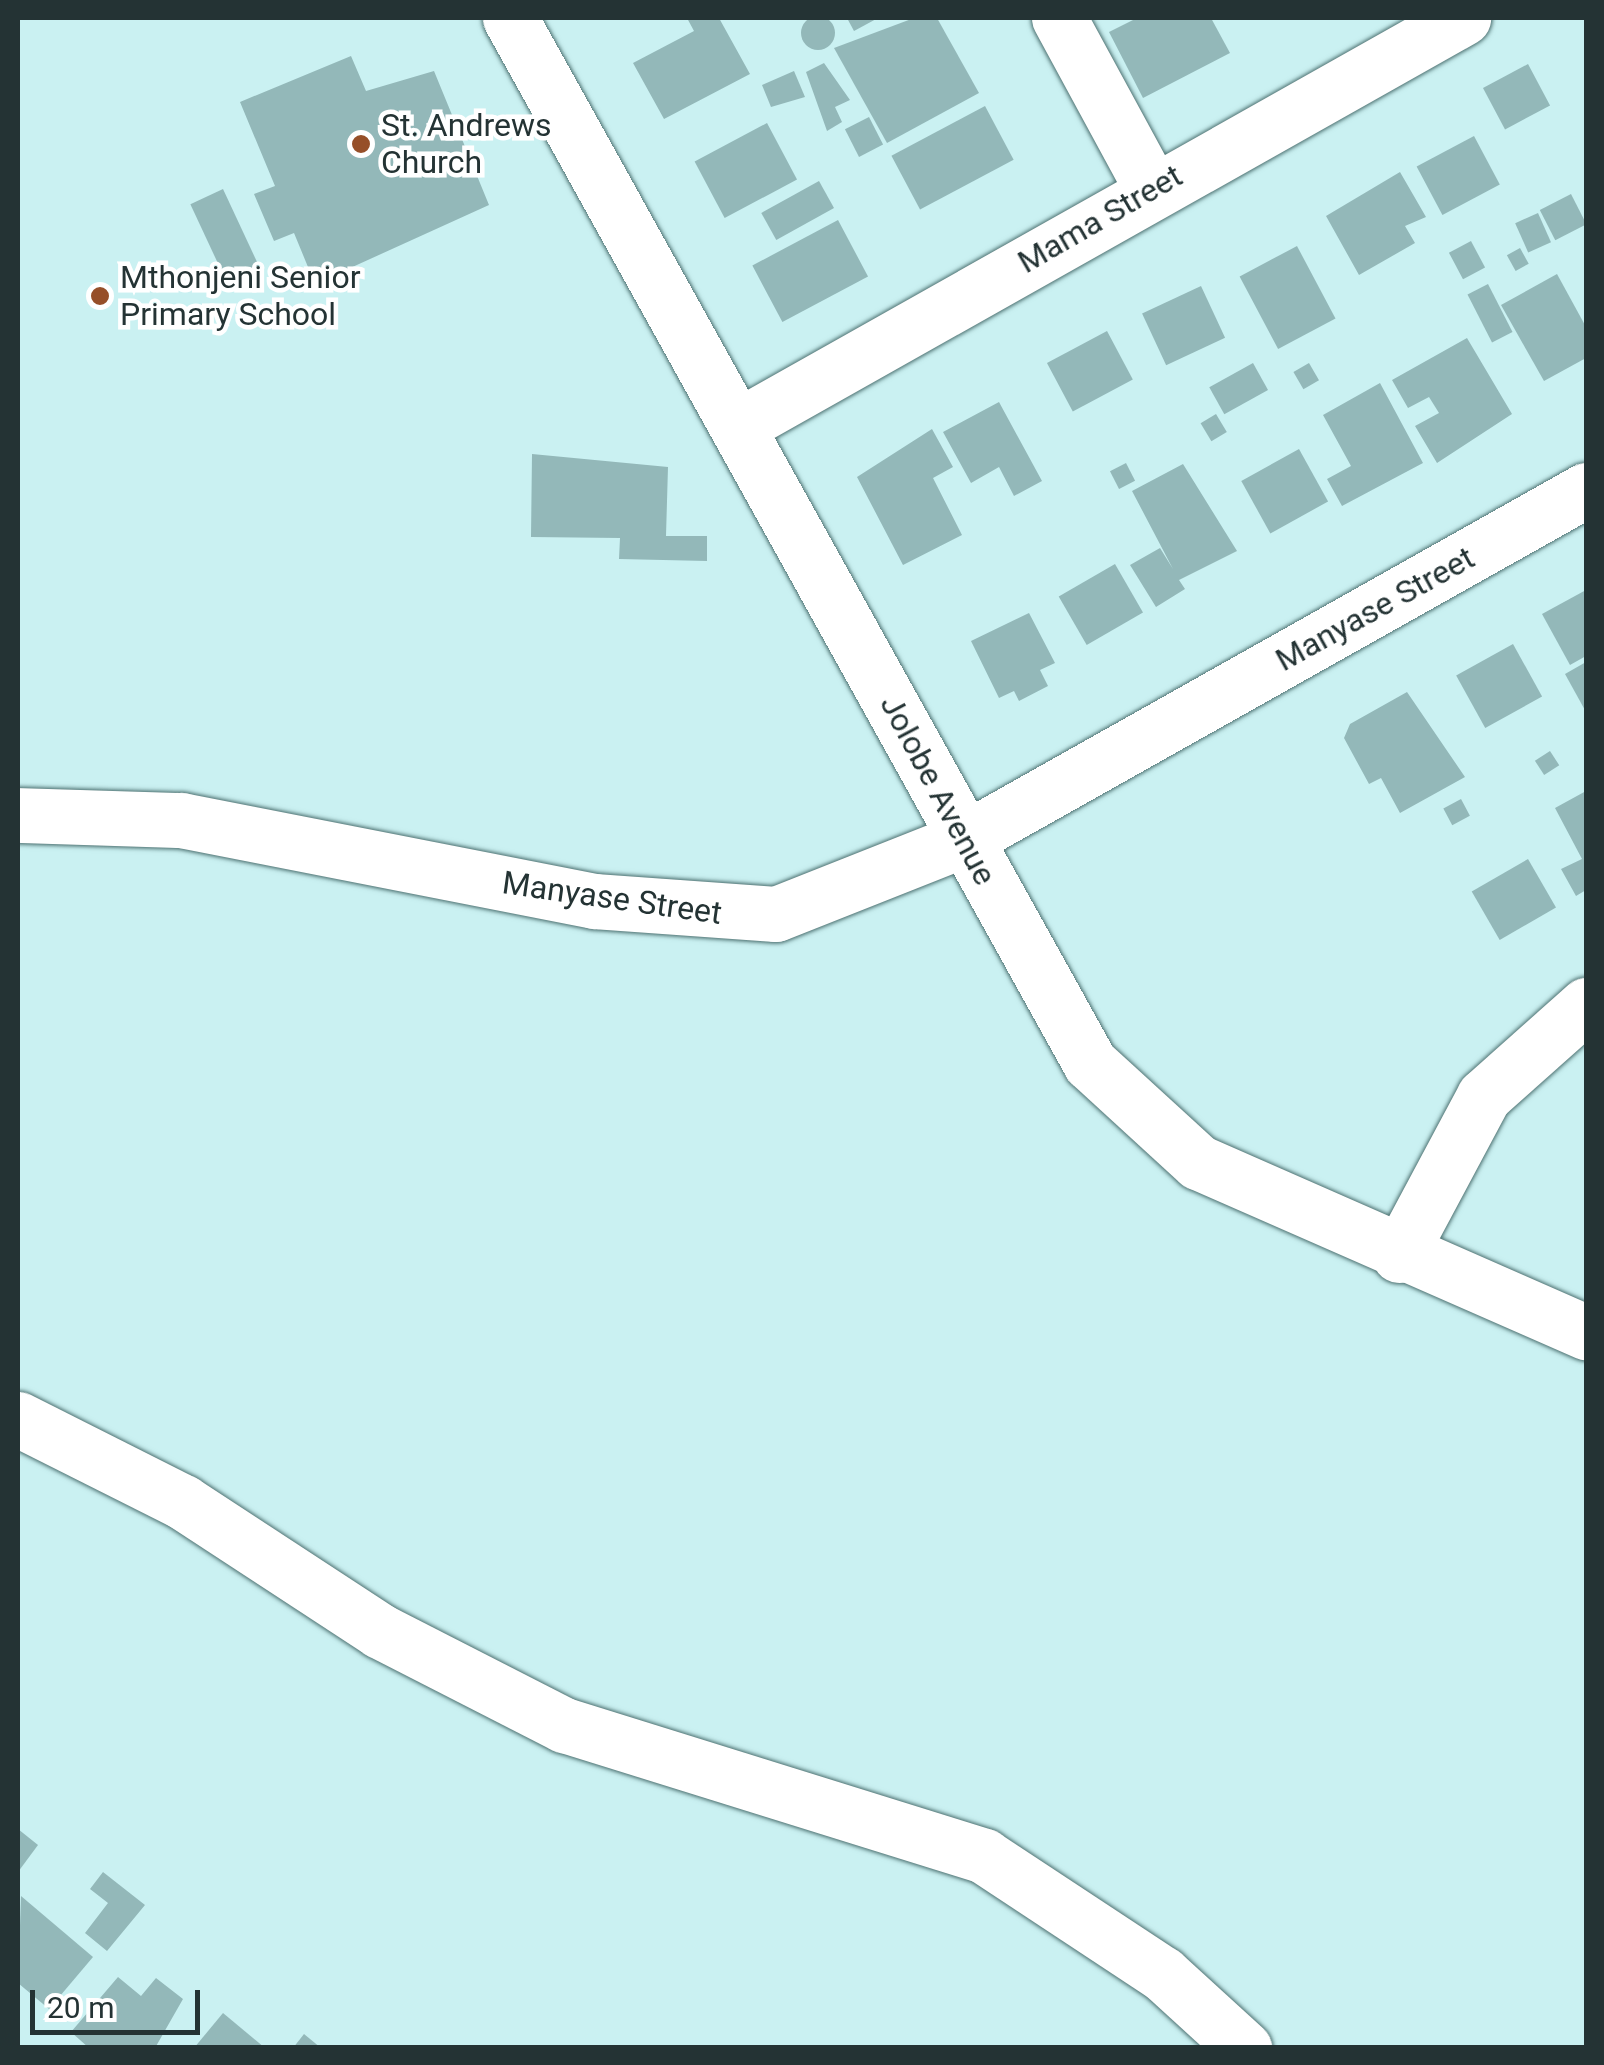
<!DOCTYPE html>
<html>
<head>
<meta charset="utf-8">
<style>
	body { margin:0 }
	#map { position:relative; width:1604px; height:2065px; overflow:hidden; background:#caf1f2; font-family:Roboto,sans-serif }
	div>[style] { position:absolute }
	.building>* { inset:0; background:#93b8b9; transform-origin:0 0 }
	.round { border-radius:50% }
	.roads { filter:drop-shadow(0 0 2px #4d7171) drop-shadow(0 0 2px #4d7171) }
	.minor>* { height:55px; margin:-27.5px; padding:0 27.5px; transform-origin:27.5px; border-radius:27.5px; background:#fff }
	.dots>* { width:28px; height:28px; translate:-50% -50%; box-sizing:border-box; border:5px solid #fff; border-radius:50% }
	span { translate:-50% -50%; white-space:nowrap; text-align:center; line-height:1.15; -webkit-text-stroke:9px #fff; paint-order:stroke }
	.poi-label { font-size:32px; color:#243334 }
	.left { translate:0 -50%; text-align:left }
	.street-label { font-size:32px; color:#243334 }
	.frame { position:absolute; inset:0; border:20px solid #243334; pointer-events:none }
	.scale { position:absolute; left:30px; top:1990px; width:170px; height:45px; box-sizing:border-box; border:5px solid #243334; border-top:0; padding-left:12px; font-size:30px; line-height:35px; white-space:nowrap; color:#243334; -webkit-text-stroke:8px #fff; paint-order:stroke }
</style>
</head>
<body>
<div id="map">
	<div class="building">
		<div class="round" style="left:801px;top:16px;width:34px;height:34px"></div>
		<div style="clip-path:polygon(687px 18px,719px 18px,750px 74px,664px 119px,633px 63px,694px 31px)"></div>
		<div style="clip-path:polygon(847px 18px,878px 18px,854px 31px)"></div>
		<div style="clip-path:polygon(914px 18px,937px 18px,979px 93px,887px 143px,834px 48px)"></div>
		<div style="clip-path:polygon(1137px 18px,1211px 18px,1230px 53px,1143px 98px,1109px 32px)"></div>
		<div style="clip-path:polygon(351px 56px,366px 91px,434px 71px,489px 205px,315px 284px,294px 233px,274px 241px,254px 194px,275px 186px,240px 102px)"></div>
		<div style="clip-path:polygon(824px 63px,850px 100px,835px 107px,842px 122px,827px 131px,806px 72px)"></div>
		<div style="left:1528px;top:64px;width:47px;height:51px;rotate:62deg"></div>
		<div style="clip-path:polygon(794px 71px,805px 97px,771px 107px,762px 85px)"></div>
		<div style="left:985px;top:106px;width:61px;height:106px;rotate:62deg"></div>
		<div style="left:869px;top:117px;width:31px;height:27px;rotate:63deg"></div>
		<div style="left:767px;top:123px;width:64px;height:82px;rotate:62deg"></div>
		<div style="left:1474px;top:136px;width:55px;height:65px;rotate:62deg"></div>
		<div style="clip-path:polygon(1400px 172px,1426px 217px,1405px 226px,1415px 243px,1359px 275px,1326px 216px)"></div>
		<div style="left:819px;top:181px;width:31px;height:66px;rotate:61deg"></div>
		<div style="left:223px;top:189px;width:85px;height:36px;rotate:65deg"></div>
		<div style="left:1571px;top:194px;width:34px;height:35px;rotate:63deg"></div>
		<div style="left:1538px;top:213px;width:32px;height:25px;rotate:66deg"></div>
		<div style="left:838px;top:220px;width:64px;height:97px;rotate:62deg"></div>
		<div style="left:1471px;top:241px;width:30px;height:25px;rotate:62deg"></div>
		<div style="left:1297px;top:246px;width:82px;height:65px;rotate:62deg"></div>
		<div style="left:1520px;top:248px;width:18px;height:15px;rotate:61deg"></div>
		<div style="clip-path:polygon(1557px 274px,1586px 327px,1586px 358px,1544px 381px,1501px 305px)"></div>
		<div style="left:1488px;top:284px;width:54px;height:23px;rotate:63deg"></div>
		<div style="left:1201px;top:286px;width:57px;height:65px;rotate:65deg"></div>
		<div style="left:1107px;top:331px;width:55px;height:68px;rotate:62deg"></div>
		<div style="clip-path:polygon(1467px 338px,1512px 414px,1437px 463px,1415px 426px,1439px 413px,1429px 397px,1408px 408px,1392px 380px)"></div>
		<div style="left:1253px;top:363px;width:31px;height:50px;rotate:61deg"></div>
		<div style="left:1309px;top:363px;width:20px;height:18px;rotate:60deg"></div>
		<div style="clip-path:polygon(1380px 383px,1423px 463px,1342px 506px,1327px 479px,1351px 466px,1323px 415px)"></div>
		<div style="clip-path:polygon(999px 402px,1042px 481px,1014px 496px,999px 467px,971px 483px,943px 432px)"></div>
		<div style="left:1216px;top:414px;width:21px;height:18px;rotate:59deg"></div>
		<div style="clip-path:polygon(932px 429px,953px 467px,933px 478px,962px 535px,903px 565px,857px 477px)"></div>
		<div style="left:1299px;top:449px;width:60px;height:66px;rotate:61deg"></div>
		<div style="clip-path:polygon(532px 454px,668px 467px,666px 536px,707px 536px,707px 561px,619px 559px,620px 538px,531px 537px)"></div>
		<div style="left:1126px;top:463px;width:20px;height:18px;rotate:63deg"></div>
		<div style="clip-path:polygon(1183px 464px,1237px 551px,1179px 580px,1185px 589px,1156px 607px,1130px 565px,1160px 548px,1173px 569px,1132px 491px)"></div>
		<div style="left:1115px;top:564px;width:56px;height:65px;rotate:60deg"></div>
		<div style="clip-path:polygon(1586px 590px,1586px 656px,1570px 665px,1542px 614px)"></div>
		<div style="clip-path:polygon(1029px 613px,1055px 663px,1040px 670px,1048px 686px,1019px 701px,1014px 691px,999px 698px,971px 641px)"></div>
		<div style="left:1513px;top:644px;width:60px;height:65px;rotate:61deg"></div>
		<div style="clip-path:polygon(1586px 662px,1586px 712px,1565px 674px)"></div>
		<div style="clip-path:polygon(1407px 692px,1465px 777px,1400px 813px,1381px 778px,1369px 784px,1344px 738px,1350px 724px)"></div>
		<div style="left:1550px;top:751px;width:17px;height:18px;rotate:57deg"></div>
		<div style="clip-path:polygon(1586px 791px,1586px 890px,1576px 896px,1561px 869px,1582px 859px,1555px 808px)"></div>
		<div style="left:1461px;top:799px;width:19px;height:20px;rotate:62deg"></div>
		<div style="left:1528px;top:859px;width:56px;height:65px;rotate:60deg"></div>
		<div style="clip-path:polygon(18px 1829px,38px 1845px,18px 1872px)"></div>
		<div style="clip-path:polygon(103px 1872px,145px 1905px,107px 1951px,85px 1933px,108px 1903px,90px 1889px)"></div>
		<div style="clip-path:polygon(21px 1896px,93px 1957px,49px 2009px,18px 1983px)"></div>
		<div style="clip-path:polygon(118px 1977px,141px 1996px,156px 1978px,183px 1999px,155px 2048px,89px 2048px,71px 2032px)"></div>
		<div style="clip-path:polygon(223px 2013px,265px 2048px,194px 2048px)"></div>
		<div style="clip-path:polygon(304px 2034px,321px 2048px,293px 2048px)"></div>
	</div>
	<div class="roads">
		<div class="minor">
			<div style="left:510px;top:18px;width:1195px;rotate:60.97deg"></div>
			<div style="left:1090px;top:1063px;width:147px;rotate:42.5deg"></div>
			<div style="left:1198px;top:1162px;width:424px;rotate:23.7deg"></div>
			<div style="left:1059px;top:18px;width:195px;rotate:61.5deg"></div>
			<div style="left:740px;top:425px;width:830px;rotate:-29.38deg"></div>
			<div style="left:18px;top:815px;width:163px;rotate:1.8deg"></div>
			<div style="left:181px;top:820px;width:421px;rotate:11.1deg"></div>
			<div style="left:594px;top:901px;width:182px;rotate:4.1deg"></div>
			<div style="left:776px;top:914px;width:203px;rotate:-21.6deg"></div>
			<div style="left:965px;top:839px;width:712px;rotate:-29.34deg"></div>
			<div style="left:1399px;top:1255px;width:180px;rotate:-61.9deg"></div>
			<div style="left:1484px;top:1096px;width:137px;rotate:-41.7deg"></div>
			<div style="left:18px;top:1419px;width:185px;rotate:26.7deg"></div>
			<div style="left:183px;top:1502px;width:235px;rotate:33.2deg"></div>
			<div style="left:380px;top:1631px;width:207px;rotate:27.1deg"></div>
			<div style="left:564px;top:1725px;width:440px;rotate:17.3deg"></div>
			<div style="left:984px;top:1856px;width:214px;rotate:33.4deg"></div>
			<div style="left:1163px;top:1974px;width:110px;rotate:42.4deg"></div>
		</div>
	</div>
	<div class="dots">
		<div style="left:361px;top:144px;background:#964f29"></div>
		<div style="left:100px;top:296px;background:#964f29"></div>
	</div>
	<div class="poi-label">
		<span class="left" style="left:381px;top:144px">St. Andrews<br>Church</span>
		<span class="left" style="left:120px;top:296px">Mthonjeni Senior<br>Primary School</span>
	</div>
	<div class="street-label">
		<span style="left:1100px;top:219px;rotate:-30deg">Mama Street</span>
		<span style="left:1375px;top:609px;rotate:-29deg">Manyase Street</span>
		<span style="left:938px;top:790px;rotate:62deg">Jolobe Avenue</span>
		<span style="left:612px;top:898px;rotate:8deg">Manyase Street</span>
	</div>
	<div class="frame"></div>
	<div class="scale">20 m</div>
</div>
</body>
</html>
